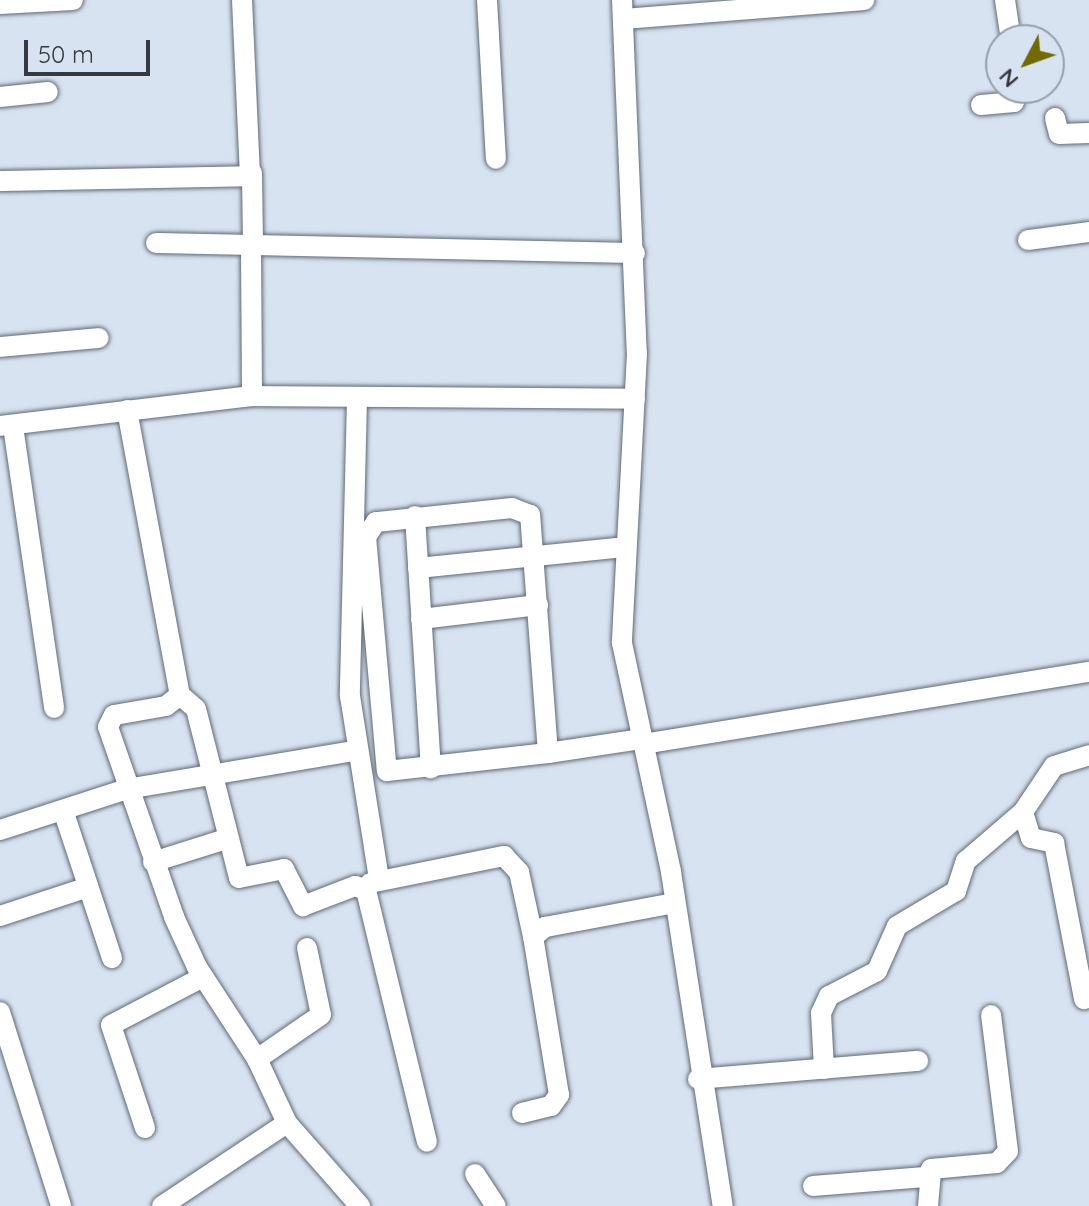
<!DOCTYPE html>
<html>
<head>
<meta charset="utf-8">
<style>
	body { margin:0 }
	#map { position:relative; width:1089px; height:1206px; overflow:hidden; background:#d8e3f1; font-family:Quicksand,sans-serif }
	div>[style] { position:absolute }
	.roads { filter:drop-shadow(0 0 2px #606a76) drop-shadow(0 0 2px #606a76) }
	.minor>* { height:20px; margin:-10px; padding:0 10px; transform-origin:10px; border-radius:10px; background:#fff }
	span { translate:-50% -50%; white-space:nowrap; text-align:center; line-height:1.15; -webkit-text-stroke:7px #d8e3f1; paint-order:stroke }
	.north { position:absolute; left:985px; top:24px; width:80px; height:80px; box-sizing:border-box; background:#d8e3f1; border:2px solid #979faa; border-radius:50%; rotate:229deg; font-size:22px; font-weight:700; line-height:32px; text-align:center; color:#363a40 }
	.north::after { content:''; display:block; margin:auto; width:28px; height:36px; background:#726900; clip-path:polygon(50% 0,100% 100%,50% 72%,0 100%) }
	.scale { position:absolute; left:24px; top:40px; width:126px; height:36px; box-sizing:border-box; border:4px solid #363a40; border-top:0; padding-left:10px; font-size:24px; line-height:28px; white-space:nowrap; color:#363a40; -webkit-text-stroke:6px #d8e3f1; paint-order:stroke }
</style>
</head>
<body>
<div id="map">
	<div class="roads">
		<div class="minor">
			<div style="left:487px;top:0;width:159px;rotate:86.8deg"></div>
			<div style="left:622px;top:0;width:353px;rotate:87.6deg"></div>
			<div style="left:637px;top:353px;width:290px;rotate:93deg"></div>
			<div style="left:622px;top:643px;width:234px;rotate:77.9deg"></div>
			<div style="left:671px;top:872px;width:338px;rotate:81.2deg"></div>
			<div style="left:1005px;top:0;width:40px;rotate:81.5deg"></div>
			<div style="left:0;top:4px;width:73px;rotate:-3.1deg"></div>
			<div style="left:624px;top:19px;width:241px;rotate:-4.5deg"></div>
			<div style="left:0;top:97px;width:48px;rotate:-5.9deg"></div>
			<div style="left:981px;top:105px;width:33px;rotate:-5deg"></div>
			<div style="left:1014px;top:102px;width:14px;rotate:-78deg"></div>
			<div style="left:1055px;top:118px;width:16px;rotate:76deg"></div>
			<div style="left:1059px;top:134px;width:30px;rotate:-2deg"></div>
			<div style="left:252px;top:173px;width:76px;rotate:89.2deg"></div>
			<div style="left:0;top:181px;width:250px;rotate:-1.1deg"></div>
			<div style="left:250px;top:176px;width:176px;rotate:-92.6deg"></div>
			<div style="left:1028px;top:240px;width:62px;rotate:-7.5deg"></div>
			<div style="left:156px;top:243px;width:479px;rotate:1.2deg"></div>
			<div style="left:251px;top:249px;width:147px;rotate:89.6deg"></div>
			<div style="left:0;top:347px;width:99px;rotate:-5.2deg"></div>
			<div style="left:357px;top:399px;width:297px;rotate:91.4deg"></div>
			<div style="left:350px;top:696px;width:186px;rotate:81deg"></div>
			<div style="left:127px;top:410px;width:290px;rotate:79.5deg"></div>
			<div style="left:180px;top:695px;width:18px;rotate:142deg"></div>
			<div style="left:166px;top:706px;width:53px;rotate:170.2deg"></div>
			<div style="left:114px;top:715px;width:13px;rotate:117deg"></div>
			<div style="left:108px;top:727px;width:201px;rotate:70.8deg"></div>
			<div style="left:174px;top:917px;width:55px;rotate:65.3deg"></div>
			<div style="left:197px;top:967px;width:110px;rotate:56.9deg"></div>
			<div style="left:0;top:426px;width:254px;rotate:-6.8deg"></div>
			<div style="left:252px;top:396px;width:383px;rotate:0.4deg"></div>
			<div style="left:13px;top:426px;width:285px;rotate:81.7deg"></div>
			<div style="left:415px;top:516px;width:253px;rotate:86.4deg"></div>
			<div style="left:418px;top:568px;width:207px;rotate:-5.8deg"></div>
			<div style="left:421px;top:619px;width:118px;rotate:-6.8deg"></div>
			<div style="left:180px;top:695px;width:21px;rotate:41deg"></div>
			<div style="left:196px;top:709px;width:174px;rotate:75.7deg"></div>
			<div style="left:239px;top:878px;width:46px;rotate:-11.3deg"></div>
			<div style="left:284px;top:869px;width:42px;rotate:62.8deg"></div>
			<div style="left:303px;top:906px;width:56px;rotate:-21deg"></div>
			<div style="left:355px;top:886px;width:12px;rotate:20deg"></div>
			<div style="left:366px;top:890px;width:259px;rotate:76.4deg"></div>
			<div style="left:643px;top:744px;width:452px;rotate:-9.2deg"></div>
			<div style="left:548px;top:753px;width:239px;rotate:-94.3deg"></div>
			<div style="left:530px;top:515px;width:19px;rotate:-159deg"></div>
			<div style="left:512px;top:508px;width:137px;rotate:174.1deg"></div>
			<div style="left:376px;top:522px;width:18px;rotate:124deg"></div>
			<div style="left:366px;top:537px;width:235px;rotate:84.9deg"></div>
			<div style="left:387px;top:771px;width:162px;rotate:-6.4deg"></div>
			<div style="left:548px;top:753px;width:95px;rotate:-8.5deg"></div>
			<div style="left:63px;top:810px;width:156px;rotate:71.7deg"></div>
			<div style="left:1023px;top:812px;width:27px;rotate:73deg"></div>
			<div style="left:1031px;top:838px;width:24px;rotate:12deg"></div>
			<div style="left:1054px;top:843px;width:159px;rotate:79.1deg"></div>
			<div style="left:0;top:830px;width:133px;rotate:-17.9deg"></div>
			<div style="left:127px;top:789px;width:231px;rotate:-9.5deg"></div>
			<div style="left:153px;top:862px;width:77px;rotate:-17.5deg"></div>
			<div style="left:370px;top:883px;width:137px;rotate:-11.4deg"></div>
			<div style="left:504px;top:856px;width:22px;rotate:47deg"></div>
			<div style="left:519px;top:872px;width:66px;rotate:77.8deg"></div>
			<div style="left:0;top:916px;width:93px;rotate:-18.2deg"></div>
			<div style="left:307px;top:948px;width:68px;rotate:78.2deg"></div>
			<div style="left:321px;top:1015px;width:78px;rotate:145.5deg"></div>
			<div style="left:257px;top:1059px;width:71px;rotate:64.9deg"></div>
			<div style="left:287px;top:1123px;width:111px;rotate:48.7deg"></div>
			<div style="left:0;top:1012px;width:203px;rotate:72.5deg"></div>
			<div style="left:824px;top:1069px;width:56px;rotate:-93.1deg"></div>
			<div style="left:821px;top:1013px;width:19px;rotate:-65deg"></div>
			<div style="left:829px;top:996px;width:54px;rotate:-27.5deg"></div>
			<div style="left:877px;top:971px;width:49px;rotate:-66deg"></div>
			<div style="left:897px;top:926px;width:69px;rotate:-30.7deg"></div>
			<div style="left:956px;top:891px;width:32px;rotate:-72deg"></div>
			<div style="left:966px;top:861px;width:75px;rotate:-40.7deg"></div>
			<div style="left:1023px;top:812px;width:55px;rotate:-56deg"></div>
			<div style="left:1054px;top:766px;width:37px;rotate:-17deg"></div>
			<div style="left:698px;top:1079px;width:221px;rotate:-4.7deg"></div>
			<div style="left:522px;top:1113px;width:30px;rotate:-14deg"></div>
			<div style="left:551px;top:1106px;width:14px;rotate:-54deg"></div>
			<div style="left:559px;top:1095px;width:160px;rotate:-99.3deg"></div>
			<div style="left:533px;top:937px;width:16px;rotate:-40deg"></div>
			<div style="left:545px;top:927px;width:132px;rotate:-10.5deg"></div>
			<div style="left:145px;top:1128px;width:108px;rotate:-108.3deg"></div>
			<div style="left:111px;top:1025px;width:104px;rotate:-27.6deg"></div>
			<div style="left:475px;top:1174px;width:38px;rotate:57deg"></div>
			<div style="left:813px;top:1186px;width:112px;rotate:-4.6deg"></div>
			<div style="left:162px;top:1206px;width:150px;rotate:-33.6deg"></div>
			<div style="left:928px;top:1206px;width:37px;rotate:-85deg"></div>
			<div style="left:931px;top:1169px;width:66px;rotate:-5.2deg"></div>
			<div style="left:997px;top:1163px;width:16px;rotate:-47deg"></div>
			<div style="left:1008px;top:1151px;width:137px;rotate:-97.1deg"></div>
		</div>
	</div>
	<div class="north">N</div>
	<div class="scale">50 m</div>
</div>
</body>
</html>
